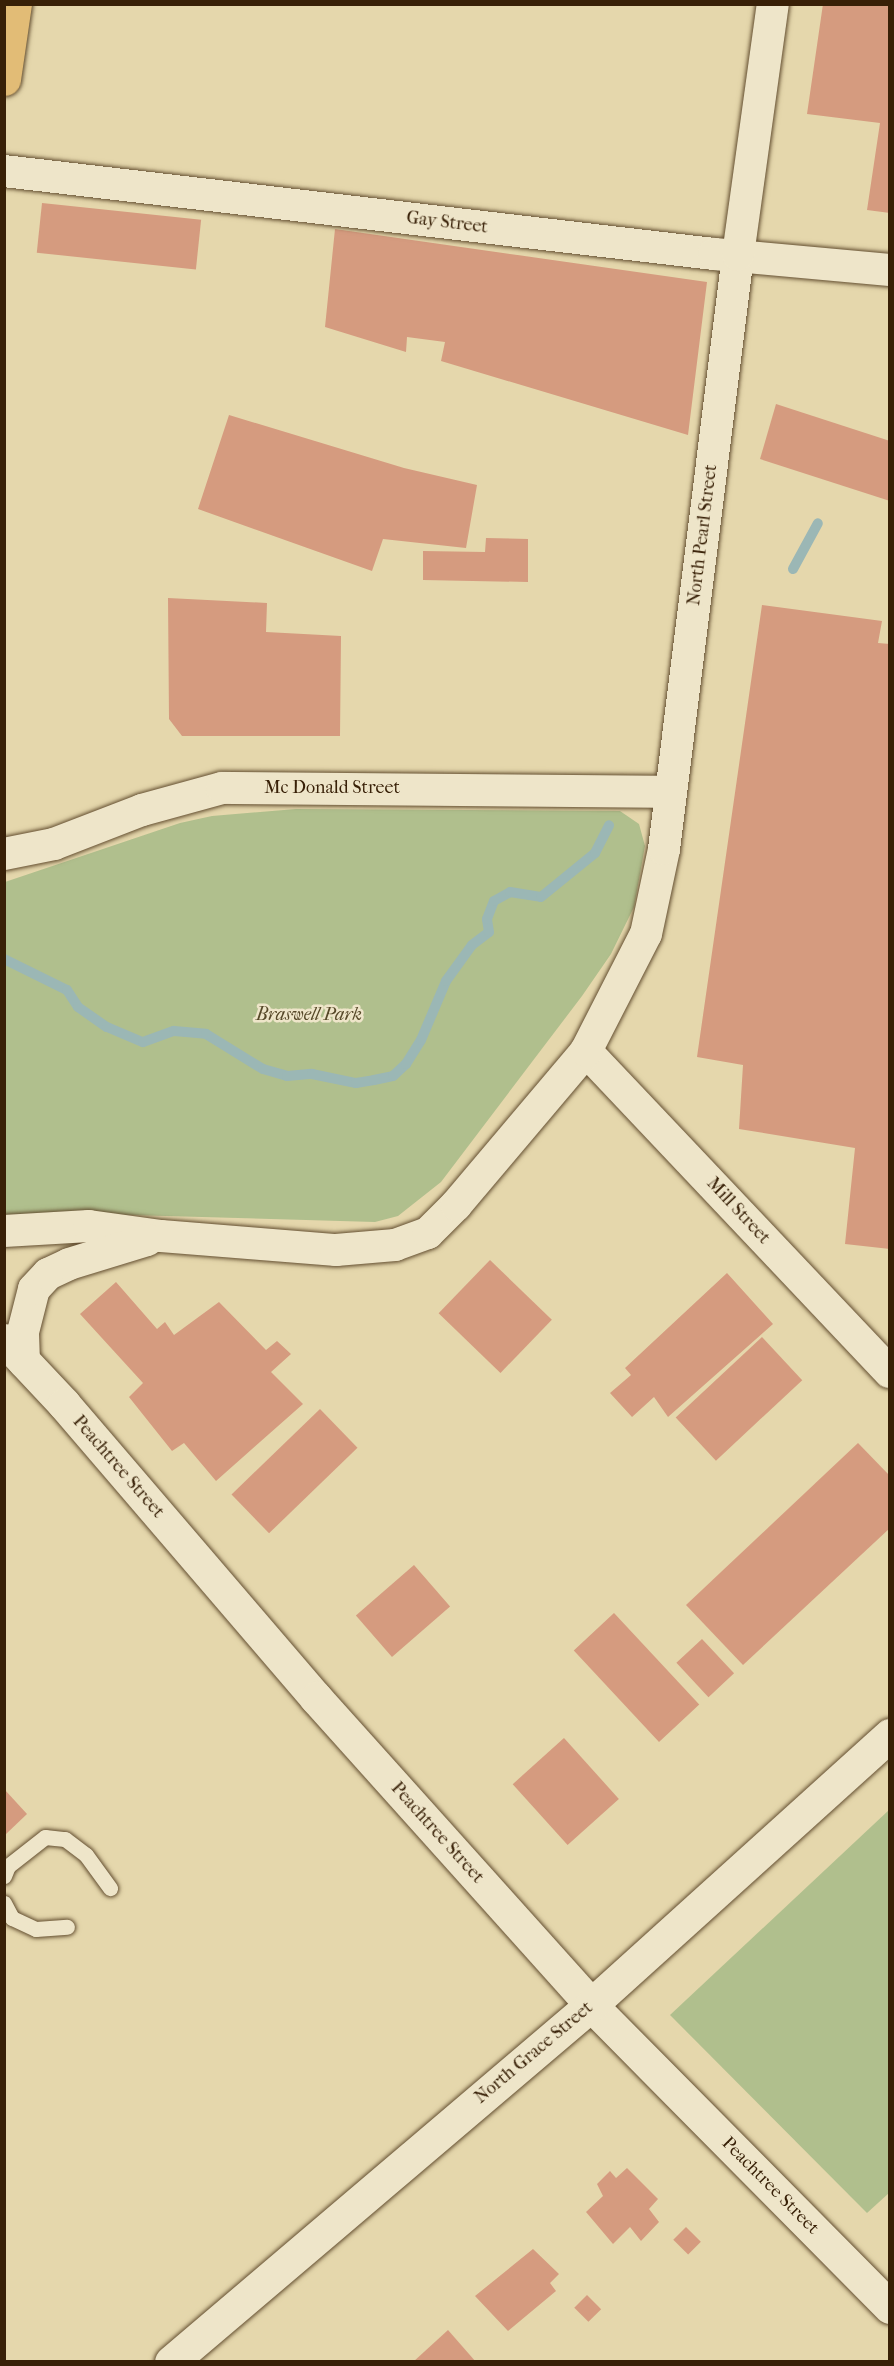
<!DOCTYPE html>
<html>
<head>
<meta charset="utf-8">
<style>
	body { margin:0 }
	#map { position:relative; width:894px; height:2366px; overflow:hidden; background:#e5d7ac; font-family:"IM FELL French Canon",serif }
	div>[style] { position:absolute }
	.green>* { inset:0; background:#b0bf8d }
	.stream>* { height:10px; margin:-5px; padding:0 5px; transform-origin:5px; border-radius:5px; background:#9bb7b5 }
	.building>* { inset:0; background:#d59b7f; transform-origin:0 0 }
	.roads { filter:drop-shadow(0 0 2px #634e30) drop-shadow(0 0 2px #634e30) }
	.service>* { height:15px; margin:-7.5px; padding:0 7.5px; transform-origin:7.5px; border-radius:7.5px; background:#eee5c9 }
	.minor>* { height:32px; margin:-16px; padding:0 16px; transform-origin:16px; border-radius:16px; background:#eee5c9 }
	.secondary>* { height:33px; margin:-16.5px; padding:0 16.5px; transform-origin:16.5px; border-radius:16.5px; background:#eee5c9 }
	.primary>* { height:33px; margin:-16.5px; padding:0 16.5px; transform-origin:16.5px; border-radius:16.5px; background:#e2bc76 }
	span { translate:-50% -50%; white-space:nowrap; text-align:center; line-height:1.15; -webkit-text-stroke:5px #eee5c9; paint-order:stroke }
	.street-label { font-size:18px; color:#382007 }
	.park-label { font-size:18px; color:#564828; font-style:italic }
	.frame { position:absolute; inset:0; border:6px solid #382007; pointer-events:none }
</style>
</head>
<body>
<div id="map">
	<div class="green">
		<div style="clip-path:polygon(296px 809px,620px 811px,639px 824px,645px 846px,634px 907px,611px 954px,582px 996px,441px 1182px,398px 1216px,375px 1222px,58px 1213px,5px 1219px,5px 882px,180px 823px,212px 816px)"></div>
		<div style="clip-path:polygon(889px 1810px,889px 2193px,867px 2213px,670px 2015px)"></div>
	</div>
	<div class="stream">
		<div style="left:793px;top:569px;width:52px;rotate:-61.5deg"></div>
		<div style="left:4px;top:959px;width:70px;rotate:26.2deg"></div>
		<div style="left:67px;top:990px;width:20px;rotate:57deg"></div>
		<div style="left:78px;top:1007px;width:35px;rotate:35deg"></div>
		<div style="left:107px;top:1027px;width:39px;rotate:23deg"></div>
		<div style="left:143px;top:1042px;width:33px;rotate:-20deg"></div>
		<div style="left:174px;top:1031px;width:32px;rotate:5deg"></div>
		<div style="left:206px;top:1034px;width:67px;rotate:31.6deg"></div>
		<div style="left:263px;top:1069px;width:25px;rotate:16deg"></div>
		<div style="left:287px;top:1076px;width:25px;rotate:-5deg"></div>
		<div style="left:312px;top:1074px;width:45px;rotate:11.6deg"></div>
		<div style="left:356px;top:1083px;width:18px;rotate:-9deg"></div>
		<div style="left:374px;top:1080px;width:19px;rotate:-12deg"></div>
		<div style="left:393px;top:1076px;width:18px;rotate:-43deg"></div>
		<div style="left:406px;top:1064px;width:28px;rotate:-58deg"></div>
		<div style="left:421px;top:1040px;width:64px;rotate:-67deg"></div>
		<div style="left:446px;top:981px;width:44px;rotate:-54.2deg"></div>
		<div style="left:472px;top:945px;width:21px;rotate:-37deg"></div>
		<div style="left:489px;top:932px;width:13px;rotate:-99deg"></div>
		<div style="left:487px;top:919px;width:19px;rotate:-69deg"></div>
		<div style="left:494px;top:901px;width:18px;rotate:-29deg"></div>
		<div style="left:510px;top:892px;width:31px;rotate:9deg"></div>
		<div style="left:541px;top:897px;width:70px;rotate:-39.2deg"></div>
		<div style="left:595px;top:853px;width:31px;rotate:-63deg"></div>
	</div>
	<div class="building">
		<div style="clip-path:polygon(823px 4px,890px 4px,890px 213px,867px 210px,880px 123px,807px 114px)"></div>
		<div style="left:42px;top:203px;width:160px;height:50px;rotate:6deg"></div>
		<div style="clip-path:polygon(335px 229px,707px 282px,688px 435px,441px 361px,445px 342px,407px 337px,406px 352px,325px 327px)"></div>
		<div style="clip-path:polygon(776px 404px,890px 441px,890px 501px,760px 459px)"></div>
		<div style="clip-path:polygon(229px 415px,404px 468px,477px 485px,466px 548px,383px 539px,372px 571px,198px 509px)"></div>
		<div style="clip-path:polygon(486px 538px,528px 539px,528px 582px,423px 580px,423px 551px,485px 552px)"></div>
		<div style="clip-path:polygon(168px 598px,267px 603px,266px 632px,341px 636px,340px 736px,182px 736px,169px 719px)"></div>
		<div style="clip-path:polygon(762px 605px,882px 621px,878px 643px,890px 644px,890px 1249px,845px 1244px,855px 1148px,739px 1129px,743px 1065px,697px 1057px)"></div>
		<div style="left:490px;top:1260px;width:86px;height:74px;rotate:44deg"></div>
		<div style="clip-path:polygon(727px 1273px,773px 1324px,668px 1417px,654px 1397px,632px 1417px,610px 1393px,631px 1375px,625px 1368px)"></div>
		<div style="clip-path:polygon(116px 1282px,157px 1329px,165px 1322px,174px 1335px,219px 1302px,266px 1350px,277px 1341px,291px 1354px,271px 1372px,303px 1404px,216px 1481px,184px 1443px,172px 1451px,129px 1397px,143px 1383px,80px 1314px)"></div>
		<div style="left:762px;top:1337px;width:59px;height:118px;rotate:47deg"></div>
		<div style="left:320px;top:1409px;width:54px;height:123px;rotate:46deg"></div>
		<div style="clip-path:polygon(858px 1443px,890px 1476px,890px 1528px,743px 1665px,686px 1605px)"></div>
		<div style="left:414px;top:1565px;width:55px;height:77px;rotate:49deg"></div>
		<div style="left:614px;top:1613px;width:125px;height:55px;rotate:47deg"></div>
		<div style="left:702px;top:1639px;width:47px;height:35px;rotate:47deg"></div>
		<div style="left:564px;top:1738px;width:82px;height:69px;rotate:48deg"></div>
		<div style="clip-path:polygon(5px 1790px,27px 1814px,5px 1835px)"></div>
		<div style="clip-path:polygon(627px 2168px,658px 2199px,649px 2209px,659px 2222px,641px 2241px,630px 2227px,613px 2244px,586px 2212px,603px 2196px,597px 2184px,610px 2171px,616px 2178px)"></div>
		<div style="left:686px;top:2227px;width:21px;height:18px;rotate:45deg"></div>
		<div style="clip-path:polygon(533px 2249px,559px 2274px,550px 2283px,556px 2291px,508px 2331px,475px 2296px)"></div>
		<div style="left:587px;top:2295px;width:20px;height:18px;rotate:45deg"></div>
		<div style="clip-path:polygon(448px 2330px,476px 2362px,413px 2362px)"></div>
	</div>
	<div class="roads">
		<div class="service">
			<div style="left:4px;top:1876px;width:11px;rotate:-68deg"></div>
			<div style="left:8px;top:1866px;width:47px;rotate:-38.1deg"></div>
			<div style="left:45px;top:1837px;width:20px;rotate:6deg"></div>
			<div style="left:65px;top:1839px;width:26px;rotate:37deg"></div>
			<div style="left:86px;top:1855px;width:41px;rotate:54deg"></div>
			<div style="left:4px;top:1903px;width:17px;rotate:62deg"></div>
			<div style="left:12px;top:1918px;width:26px;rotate:25deg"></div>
			<div style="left:36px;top:1929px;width:31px;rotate:-4deg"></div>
		</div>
		<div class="minor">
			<div style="left:4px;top:171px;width:715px;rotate:6.67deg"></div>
			<div style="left:714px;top:254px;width:177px;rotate:5.2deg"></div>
			<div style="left:4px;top:854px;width:51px;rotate:-11.3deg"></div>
			<div style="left:54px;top:844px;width:94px;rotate:-21.1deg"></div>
			<div style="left:142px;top:810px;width:83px;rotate:-15.4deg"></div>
			<div style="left:222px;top:788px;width:448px;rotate:0.5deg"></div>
			<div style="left:586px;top:1051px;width:442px;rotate:46.6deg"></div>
			<div style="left:4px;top:1231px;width:85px;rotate:-3.4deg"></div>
			<div style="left:89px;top:1226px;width:73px;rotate:7.9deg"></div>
			<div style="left:161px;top:1236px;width:176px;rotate:4.6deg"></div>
			<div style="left:336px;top:1250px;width:59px;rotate:-4.8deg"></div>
			<div style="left:395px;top:1245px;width:35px;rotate:-20deg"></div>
			<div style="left:428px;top:1233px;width:40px;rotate:-45deg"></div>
			<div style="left:456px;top:1205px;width:202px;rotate:-49.8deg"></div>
			<div style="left:586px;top:1051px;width:131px;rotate:-62.9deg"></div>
			<div style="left:646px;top:934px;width:87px;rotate:-78deg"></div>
			<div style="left:664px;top:849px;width:599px;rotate:-82.9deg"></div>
			<div style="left:738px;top:255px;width:253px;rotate:-82.1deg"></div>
			<div style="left:24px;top:1362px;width:30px;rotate:-92deg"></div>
			<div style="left:23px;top:1332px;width:44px;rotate:-75.7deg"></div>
			<div style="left:34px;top:1289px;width:21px;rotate:-47deg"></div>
			<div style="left:48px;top:1274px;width:23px;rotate:-25deg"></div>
			<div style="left:69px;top:1264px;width:82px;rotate:-17.1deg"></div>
		</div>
		<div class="secondary">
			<div style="left:4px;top:1340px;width:88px;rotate:46.8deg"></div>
			<div style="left:64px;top:1404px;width:387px;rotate:49.4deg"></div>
			<div style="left:316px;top:1698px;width:412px;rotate:48.1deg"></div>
			<div style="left:591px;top:2005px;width:425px;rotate:45.3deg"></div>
			<div style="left:171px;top:2362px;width:551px;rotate:-40.36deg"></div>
			<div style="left:591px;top:2005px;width:403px;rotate:-42.1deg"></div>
		</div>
		<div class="primary">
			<div style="left:4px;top:79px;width:76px;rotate:-81.7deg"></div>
		</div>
	</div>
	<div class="street-label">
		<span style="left:447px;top:223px;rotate:7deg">Gay Street</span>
		<span style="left:703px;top:535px;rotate:-83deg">North Pearl Street</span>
		<span style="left:332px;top:788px">Mc Donald Street</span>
		<span style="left:738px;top:1211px;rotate:47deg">Mill Street</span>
		<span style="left:118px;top:1467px;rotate:49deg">Peachtree Street</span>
		<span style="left:437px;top:1833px;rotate:48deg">Peachtree Street</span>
		<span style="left:534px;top:2053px;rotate:-40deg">North Grace Street</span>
		<span style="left:770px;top:2186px;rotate:45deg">Peachtree Street</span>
	</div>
	<div class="park-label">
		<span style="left:309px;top:1015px">Braswell Park</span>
	</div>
	<div class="frame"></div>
</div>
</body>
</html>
